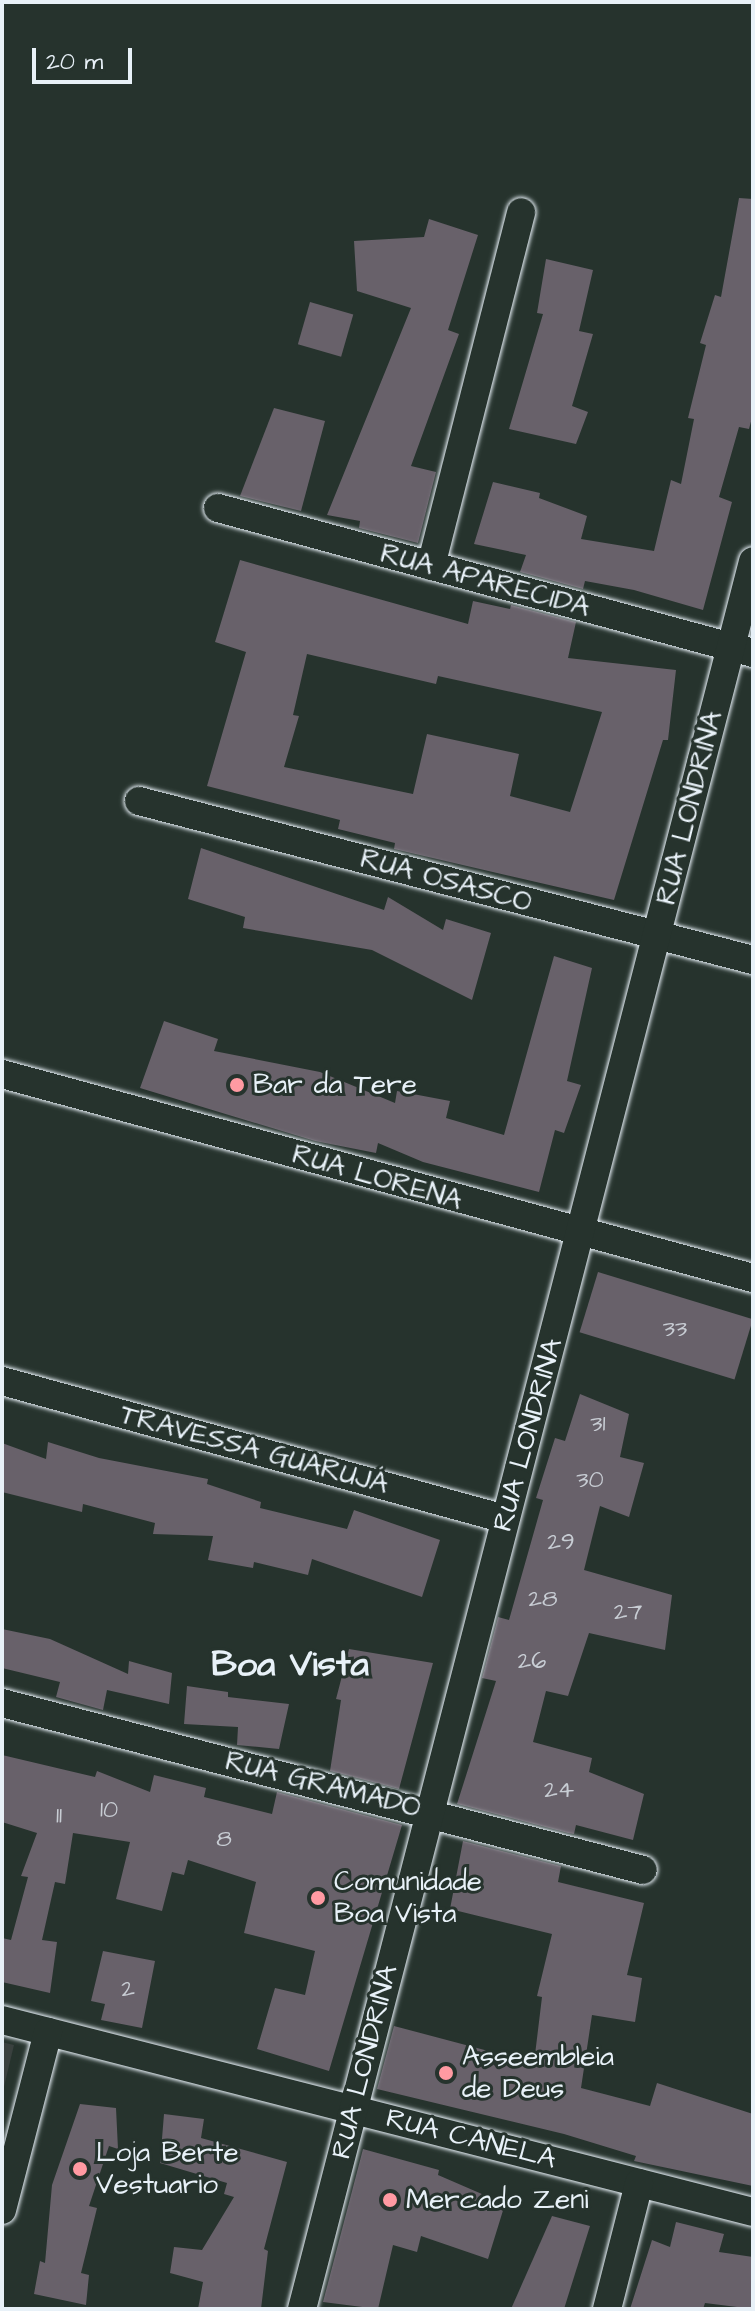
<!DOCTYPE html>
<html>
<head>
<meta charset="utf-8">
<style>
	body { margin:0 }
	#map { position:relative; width:755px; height:2311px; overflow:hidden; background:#26332d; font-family:"Architects Daughter",sans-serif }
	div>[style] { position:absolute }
	.built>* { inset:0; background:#3a413f }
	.building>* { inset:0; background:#68616a; transform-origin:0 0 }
	.roads { filter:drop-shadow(0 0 2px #e8f1f8) drop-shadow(0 0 2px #e8f1f8) }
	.street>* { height:28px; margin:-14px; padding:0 14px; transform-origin:14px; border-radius:14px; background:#26332d }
	.dots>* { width:22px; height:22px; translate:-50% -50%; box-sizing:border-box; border:4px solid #26332d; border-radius:50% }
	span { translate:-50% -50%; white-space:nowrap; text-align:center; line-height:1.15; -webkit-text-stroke:6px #26332d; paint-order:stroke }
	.number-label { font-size:24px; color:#c8cdd4 }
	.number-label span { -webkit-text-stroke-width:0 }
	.street-label { font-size:28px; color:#e8f1f8 }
	.poi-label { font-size:28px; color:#e8f1f8 }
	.left { translate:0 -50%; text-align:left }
	.district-label { font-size:36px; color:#e8f1f8; font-weight:700 }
	.frame { position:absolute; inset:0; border:4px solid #e8f1f8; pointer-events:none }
	.scale { position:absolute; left:32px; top:48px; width:100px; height:36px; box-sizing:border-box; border:4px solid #e8f1f8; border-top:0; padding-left:10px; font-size:24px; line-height:28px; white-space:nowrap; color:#e8f1f8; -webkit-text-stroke:6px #26332d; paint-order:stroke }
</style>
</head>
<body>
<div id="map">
	<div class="built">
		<div style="clip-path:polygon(2px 2042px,14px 2045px,2px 2095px)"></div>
	</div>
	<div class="building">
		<div style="clip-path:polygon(739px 198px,753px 199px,753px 414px,749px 429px,739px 427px,719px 497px,732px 502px,703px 610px,634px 590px,585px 581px,583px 589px,520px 572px,526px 555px,474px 544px,493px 482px,540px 493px,539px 498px,587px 516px,581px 539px,654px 551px,671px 480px,681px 484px,694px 419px,688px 418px,706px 345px,700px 343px,715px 295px,721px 297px)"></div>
		<div style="clip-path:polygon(429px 219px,478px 235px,448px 330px,459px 334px,411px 466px,436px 472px,418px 543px,359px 528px,360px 521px,327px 515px,411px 308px,357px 291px,354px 241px,424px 237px)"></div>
		<div style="clip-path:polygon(546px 259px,593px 270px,579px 331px,593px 334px,572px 406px,588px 412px,576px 444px,509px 429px,543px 314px,537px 313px)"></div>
		<div style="left:310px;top:302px;width:45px;height:44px;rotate:16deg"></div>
		<div style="clip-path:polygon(274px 408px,325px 421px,301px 511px,240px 496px)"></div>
		<div style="clip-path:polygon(evenodd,240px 560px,468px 624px,473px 601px,510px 609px,511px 605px,576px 622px,568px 658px,676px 670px,668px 740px,663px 740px,614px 900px,394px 849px,395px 843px,338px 829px,340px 820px,207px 786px,246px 652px,215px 642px,240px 560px,307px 654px,436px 684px,438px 676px,602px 712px,570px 812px,510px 796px,519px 754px,427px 734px,413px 794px,284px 767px,299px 716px,293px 715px,307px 654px)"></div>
		<div style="clip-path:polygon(201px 848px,384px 910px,388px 897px,443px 930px,446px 919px,491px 933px,472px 1000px,372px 950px,243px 928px,245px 917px,188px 899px)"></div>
		<div style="clip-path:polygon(554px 956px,592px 968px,567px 1081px,581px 1085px,564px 1133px,555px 1130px,539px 1192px,423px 1162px,378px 1143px,376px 1153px,315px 1141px,140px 1088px,164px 1021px,218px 1039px,214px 1051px,320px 1072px,395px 1103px,397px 1091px,450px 1101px,446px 1118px,504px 1135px)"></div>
		<div style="left:598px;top:1272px;width:162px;height:63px;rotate:17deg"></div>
		<div style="clip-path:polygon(580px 1394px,629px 1414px,620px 1457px,644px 1463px,629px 1517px,600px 1506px,584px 1570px,672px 1595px,665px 1650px,589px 1633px,568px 1696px,546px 1691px,533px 1742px,592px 1758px,589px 1772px,644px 1794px,633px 1840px,576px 1825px,574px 1834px,568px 1833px,457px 1804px,496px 1681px,482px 1678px,498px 1617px,509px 1620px,543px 1500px,536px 1498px,555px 1438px,565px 1441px)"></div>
		<div style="clip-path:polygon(48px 1442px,99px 1458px,208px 1479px,207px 1484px,261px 1502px,260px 1508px,347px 1529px,354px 1510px,440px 1540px,422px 1597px,312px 1559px,308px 1575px,254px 1562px,253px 1568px,208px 1560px,213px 1536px,153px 1534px,155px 1523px,83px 1504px,82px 1512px,2px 1492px,2px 1443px,46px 1459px)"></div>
		<div style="clip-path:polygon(2px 1629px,50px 1639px,128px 1674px,129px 1661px,172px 1673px,169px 1704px,107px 1690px,103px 1710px,56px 1697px,60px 1682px,2px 1668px)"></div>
		<div style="clip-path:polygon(349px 1649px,433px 1663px,399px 1789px,330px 1771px,341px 1700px,336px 1699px)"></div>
		<div style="clip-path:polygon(187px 1686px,228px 1692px,228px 1697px,289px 1704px,279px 1749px,237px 1745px,238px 1727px,184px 1724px)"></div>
		<div style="clip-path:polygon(2px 1755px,95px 1777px,97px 1771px,150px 1792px,154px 1775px,206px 1788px,204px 1797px,272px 1814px,277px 1792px,402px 1825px,329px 2071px,257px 2049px,275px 1988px,305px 1995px,315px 1951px,244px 1933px,256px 1882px,188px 1860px,184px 1875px,172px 1872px,162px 1911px,116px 1899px,130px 1842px,73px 1833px,65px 1884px,55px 1882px,42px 1940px,57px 1942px,50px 1993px,2px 1982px,2px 1938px,11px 1940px,28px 1877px,21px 1876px,37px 1833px,2px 1822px)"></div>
		<div style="clip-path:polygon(463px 1841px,561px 1866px,558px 1882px,644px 1903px,627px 1975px,642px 1978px,635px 2022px,592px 2015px,581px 2088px,650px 2106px,657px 2083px,753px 2114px,753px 2186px,634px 2161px,636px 2156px,564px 2134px,377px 2089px,394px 2026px,534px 2063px,542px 1997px,537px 1996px,552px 1934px,450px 1909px)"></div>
		<div style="clip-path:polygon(103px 1951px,155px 1961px,142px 2028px,101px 2020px,105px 2004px,91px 2001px)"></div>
		<div style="clip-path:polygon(80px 2104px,116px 2108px,118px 2149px,109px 2146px,89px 2206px,97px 2208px,81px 2273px,89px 2275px,86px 2305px,34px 2294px,40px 2261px,45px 2263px,52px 2185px)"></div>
		<div style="clip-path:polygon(164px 2114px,204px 2119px,201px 2138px,287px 2162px,264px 2249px,268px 2251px,261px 2309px,198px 2309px,203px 2282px,170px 2273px,174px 2247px,202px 2250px,234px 2197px,224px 2194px,227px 2183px,160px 2163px)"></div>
		<div style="clip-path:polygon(363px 2149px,439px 2170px,438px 2175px,505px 2204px,488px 2259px,421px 2236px,417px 2252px,393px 2245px,378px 2309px,323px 2302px)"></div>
		<div style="clip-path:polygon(552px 2216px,590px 2226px,564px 2309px,511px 2309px)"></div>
		<div style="clip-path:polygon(676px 2222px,724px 2234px,719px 2252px,753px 2257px,753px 2309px,705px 2303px,703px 2309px,630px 2309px,652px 2240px,670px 2247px)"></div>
	</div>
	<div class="roads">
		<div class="street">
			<div style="left:218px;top:508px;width:554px;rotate:15.16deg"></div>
			<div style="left:431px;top:566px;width:365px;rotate:-75.7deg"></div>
			<div style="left:139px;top:801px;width:634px;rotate:14.52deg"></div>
			<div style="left:2px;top:1074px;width:778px;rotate:15.2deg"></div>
			<div style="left:2px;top:1381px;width:522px;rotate:15.34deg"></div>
			<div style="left:2px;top:1703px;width:662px;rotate:14.6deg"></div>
			<div style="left:2px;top:2020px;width:775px;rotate:14.34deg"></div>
			<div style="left:2px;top:2210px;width:184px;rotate:-75.5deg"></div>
			<div style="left:302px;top:2309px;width:1805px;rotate:-75.53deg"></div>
			<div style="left:607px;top:2309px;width:130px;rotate:-75.7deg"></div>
		</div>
	</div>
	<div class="dots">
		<div style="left:237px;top:1085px;background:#ff9aa2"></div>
		<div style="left:318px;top:1898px;background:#ff9aa2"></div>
		<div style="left:446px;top:2073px;background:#ff9aa2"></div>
		<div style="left:80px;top:2169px;background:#ff9aa2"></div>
		<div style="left:390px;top:2200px;background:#ff9aa2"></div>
	</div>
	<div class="number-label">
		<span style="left:675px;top:1330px">33</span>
		<span style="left:598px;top:1425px">31</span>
		<span style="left:590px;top:1481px">30</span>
		<span style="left:561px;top:1543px">29</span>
		<span style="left:543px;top:1600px">28</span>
		<span style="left:628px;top:1613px">27</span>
		<span style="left:532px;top:1662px">26</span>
		<span style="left:559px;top:1791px">24</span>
		<span style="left:109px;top:1811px">10</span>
		<span style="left:59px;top:1817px">11</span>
		<span style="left:224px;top:1840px">8</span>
		<span style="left:128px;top:1990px">2</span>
	</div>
	<div class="street-label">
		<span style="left:485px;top:581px;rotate:15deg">RUA APARECIDA</span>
		<span style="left:690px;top:808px;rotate:-76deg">RUA LONDRINA</span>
		<span style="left:446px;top:881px;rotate:15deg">RUA OSASCO</span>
		<span style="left:377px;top:1178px;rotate:16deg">RUA LORENA</span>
		<span style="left:528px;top:1435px;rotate:-75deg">RUA LONDRINA</span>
		<span style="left:254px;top:1450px;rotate:15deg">TRAVESSA GUARUJÁ</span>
		<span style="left:323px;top:1785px;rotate:14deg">RUA GRAMADO</span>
		<span style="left:365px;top:2062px;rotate:-76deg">RUA LONDRINA</span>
		<span style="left:471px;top:2139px;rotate:14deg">RUA CANELA</span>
	</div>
	<div class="poi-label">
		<span class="left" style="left:253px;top:1085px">Bar da Tere</span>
		<span class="left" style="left:334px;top:1898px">Comunidade<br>Boa Vista</span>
		<span class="left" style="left:462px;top:2073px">Asseembleia<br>de Deus</span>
		<span class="left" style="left:96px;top:2169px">Loja Berte<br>Vestuario</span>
		<span class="left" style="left:406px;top:2200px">Mercado Zeni</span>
	</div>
	<div class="district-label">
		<span style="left:290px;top:1665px">Boa Vista</span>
	</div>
	<div class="frame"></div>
	<div class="scale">20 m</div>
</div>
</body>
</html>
